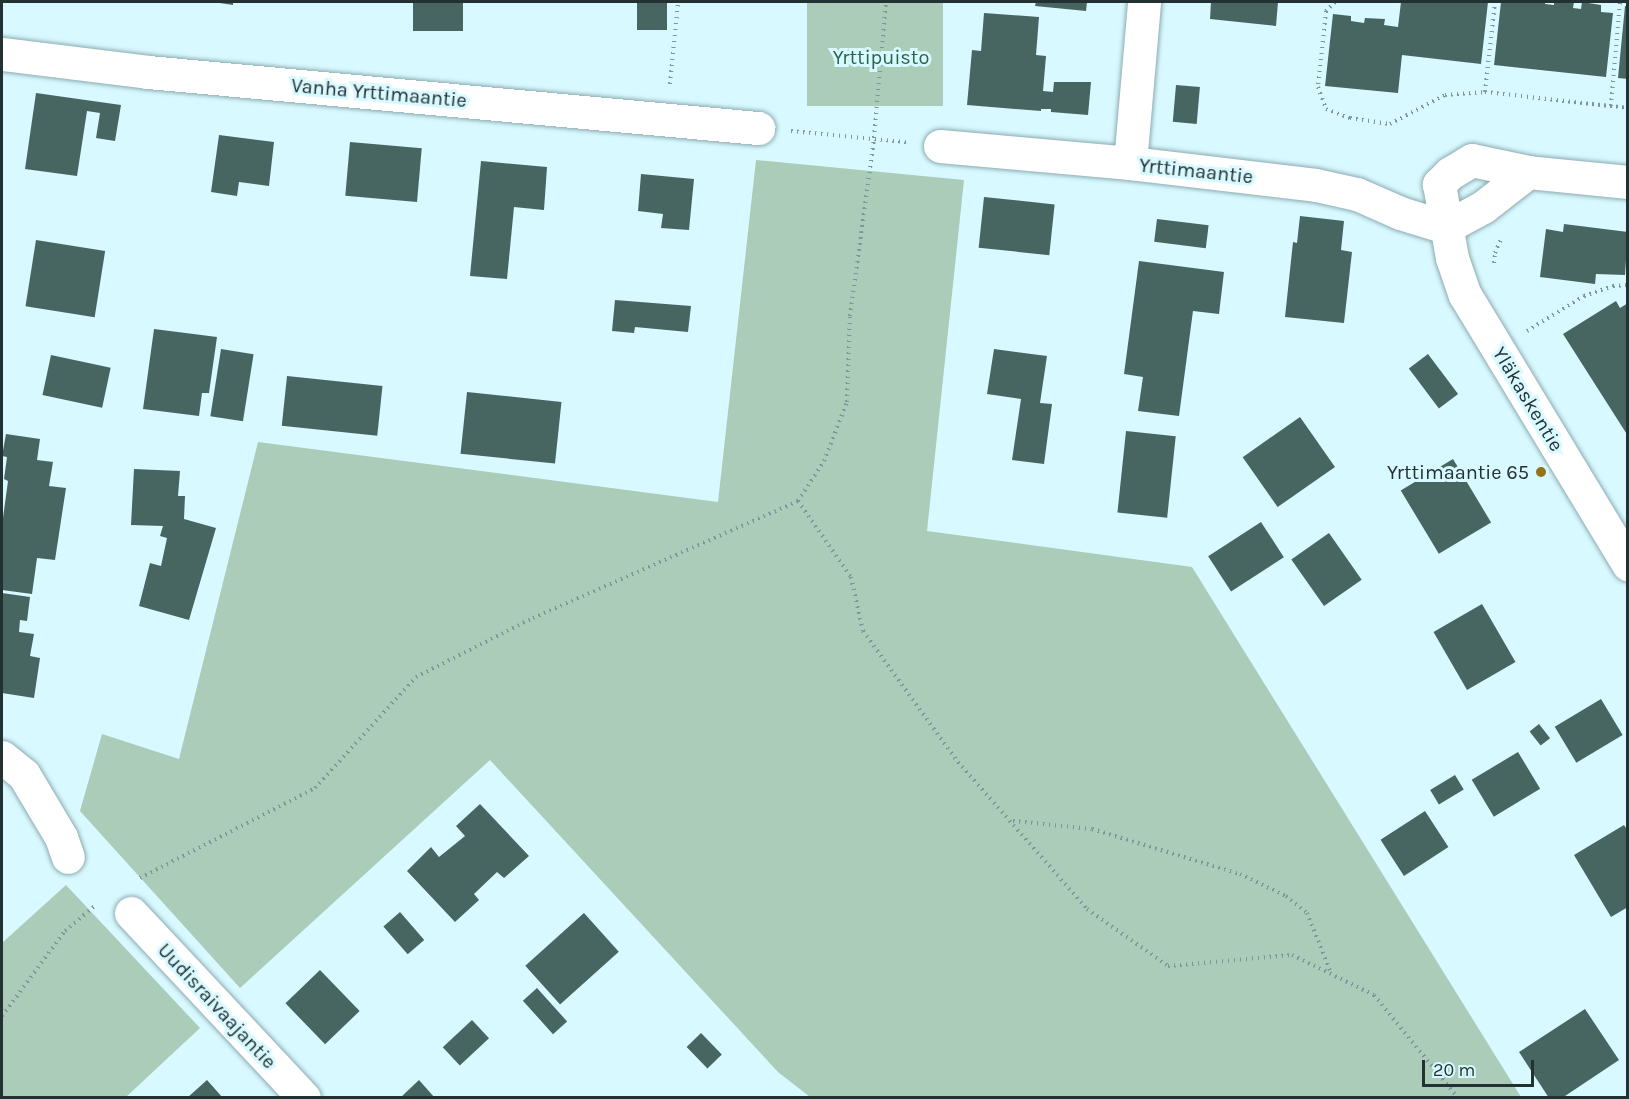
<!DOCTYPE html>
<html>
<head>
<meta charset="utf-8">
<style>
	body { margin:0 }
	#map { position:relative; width:1629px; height:1099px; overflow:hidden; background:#d8f9ff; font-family:Karla,sans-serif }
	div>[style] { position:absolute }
	.green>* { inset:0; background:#aaccb8; transform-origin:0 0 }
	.building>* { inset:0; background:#486661; transform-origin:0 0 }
	.path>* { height:4px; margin-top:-2px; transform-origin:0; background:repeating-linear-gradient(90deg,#7e9599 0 1.5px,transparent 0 6px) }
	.roads { filter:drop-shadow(0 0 2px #8cabb1) drop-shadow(0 0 2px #8cabb1) }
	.minor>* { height:33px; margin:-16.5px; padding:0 16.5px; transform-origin:16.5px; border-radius:16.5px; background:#fff }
	.dots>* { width:16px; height:16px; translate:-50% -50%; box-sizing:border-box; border:3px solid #d8f9ff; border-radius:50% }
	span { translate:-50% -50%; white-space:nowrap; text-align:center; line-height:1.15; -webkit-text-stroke:6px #d8f9ff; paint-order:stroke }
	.park-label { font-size:20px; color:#2b6548 }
	.street-label { font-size:20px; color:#243133 }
	.poi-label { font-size:20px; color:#243133 }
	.right { translate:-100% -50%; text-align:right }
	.frame { position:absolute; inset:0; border:3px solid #243133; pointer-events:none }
	.scale { position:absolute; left:1422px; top:1060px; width:112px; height:27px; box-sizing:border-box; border:3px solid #243133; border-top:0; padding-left:8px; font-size:18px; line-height:21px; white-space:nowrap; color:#243133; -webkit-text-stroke:4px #d8f9ff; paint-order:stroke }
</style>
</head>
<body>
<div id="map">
	<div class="green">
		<div style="left:807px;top:2px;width:136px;height:104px"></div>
		<div style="clip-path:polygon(756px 160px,964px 180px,927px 531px,1192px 567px,1521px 1097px,810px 1097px,778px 1072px,490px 760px,240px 988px,80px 811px,102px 734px,179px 759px,258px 442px,718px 502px)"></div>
		<div style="clip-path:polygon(66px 885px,200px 1028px,126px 1097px,2px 1097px,2px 943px)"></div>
	</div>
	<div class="building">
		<div style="clip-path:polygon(213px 2px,233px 2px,233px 5px)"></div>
		<div style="left:413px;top:2px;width:50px;height:29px"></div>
		<div style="left:637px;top:2px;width:30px;height:28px"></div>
		<div style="clip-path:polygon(1036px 2px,1087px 2px,1086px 11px,1035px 6px)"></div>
		<div style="clip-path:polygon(1211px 2px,1278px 2px,1276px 26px,1210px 19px)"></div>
		<div style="clip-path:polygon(1401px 2px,1488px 2px,1481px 64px,1402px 55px,1398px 93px,1325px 86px,1333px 14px,1351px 16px,1351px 21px,1364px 23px,1365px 18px,1385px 19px,1384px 25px,1398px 27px)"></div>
		<div style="clip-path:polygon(1501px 2px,1545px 2px,1545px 4px,1554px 5px,1554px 2px,1574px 2px,1573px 8px,1581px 9px,1582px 2px,1601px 5px,1601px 12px,1613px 13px,1606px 77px,1494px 65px)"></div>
		<div style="clip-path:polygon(1625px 6px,1628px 6px,1628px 79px,1618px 78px)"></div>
		<div style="clip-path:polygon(984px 13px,1039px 17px,1036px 55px,1046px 56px,1043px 91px,1053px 92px,1054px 82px,1091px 82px,1088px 115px,1051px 112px,1051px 109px,1041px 109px,1041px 111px,967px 105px,972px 50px,981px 51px)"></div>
		<div style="left:1176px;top:85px;width:24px;height:37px;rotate:5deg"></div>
		<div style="clip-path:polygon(36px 93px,121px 105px,115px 141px,96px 138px,100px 113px,87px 111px,77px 176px,25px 169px)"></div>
		<div style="clip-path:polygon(219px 135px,274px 142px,269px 186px,239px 182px,237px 196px,211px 192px)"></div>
		<div style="left:350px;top:142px;width:72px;height:54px;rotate:5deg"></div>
		<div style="clip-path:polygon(481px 161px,547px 167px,544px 210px,514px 207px,507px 279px,470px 276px)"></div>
		<div style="clip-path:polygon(641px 174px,694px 179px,689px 230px,661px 228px,663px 214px,638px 211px)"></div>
		<div style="left:984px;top:197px;width:71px;height:51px;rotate:6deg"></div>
		<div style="clip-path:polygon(1300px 216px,1344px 221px,1341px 250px,1352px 252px,1344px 323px,1285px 317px,1293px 242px,1297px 243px)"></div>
		<div style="left:1157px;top:219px;width:52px;height:23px;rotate:7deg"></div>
		<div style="clip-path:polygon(1564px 224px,1628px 232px,1625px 275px,1596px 274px,1595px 284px,1540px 277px,1546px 229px,1563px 232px)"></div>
		<div style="left:36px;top:240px;width:70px;height:67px;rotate:9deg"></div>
		<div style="clip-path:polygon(1139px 261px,1224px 272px,1219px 314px,1193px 311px,1179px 416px,1138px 411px,1143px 377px,1124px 374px)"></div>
		<div style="clip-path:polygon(615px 300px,691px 306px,688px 332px,635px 327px,634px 333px,612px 331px)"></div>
		<div style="clip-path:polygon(1616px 301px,1620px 308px,1628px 303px,1628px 436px,1563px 334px)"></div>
		<div style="clip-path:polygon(154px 329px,217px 337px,209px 393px,202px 393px,199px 416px,143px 409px)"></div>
		<div style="left:221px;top:349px;width:33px;height:68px;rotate:9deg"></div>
		<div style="clip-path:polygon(994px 349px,1047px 356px,1040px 403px,1052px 404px,1044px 464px,1012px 460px,1021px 399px,987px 394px)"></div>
		<div style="left:1428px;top:354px;width:50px;height:24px;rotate:53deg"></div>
		<div style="left:51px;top:355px;width:61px;height:41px;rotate:12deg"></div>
		<div style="left:287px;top:376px;width:96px;height:50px;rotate:6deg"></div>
		<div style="left:467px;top:392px;width:95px;height:62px;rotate:6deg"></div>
		<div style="left:1300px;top:417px;width:61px;height:70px;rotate:55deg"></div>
		<div style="left:1126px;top:431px;width:50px;height:82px;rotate:6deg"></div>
		<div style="clip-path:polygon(6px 434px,40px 439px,37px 460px,53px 462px,49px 486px,66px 488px,55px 560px,37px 558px,32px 594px,2px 590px,2px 525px,8px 481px,4px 479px,7px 457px,2px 456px)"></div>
		<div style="left:1453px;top:459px;width:74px;height:61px;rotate:59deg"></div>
		<div style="clip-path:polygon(134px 469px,180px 471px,178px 496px,185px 496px,184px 519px,216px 528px,189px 620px,139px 606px,150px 563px,161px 566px,167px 538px,160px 536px,163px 526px,131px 525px)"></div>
		<div style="left:1261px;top:522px;width:42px;height:63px;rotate:57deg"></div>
		<div style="left:1329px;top:533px;width:57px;height:46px;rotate:55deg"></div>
		<div style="clip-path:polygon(2px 593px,30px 597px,27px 621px,20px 620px,19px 632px,34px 634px,30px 656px,40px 658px,34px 698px,2px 693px)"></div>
		<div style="left:1482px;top:604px;width:67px;height:56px;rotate:60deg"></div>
		<div style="left:1601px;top:699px;width:42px;height:54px;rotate:59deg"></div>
		<div style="left:1539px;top:724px;width:18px;height:12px;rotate:52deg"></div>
		<div style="left:1518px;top:752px;width:43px;height:54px;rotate:59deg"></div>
		<div style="left:1455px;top:775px;width:17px;height:29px;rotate:59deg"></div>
		<div style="clip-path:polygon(480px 804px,529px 856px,504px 878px,497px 872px,474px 894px,479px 900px,455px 922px,407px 871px,431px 847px,439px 857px,465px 836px,456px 826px)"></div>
		<div style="left:1425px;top:811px;width:43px;height:53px;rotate:57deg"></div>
		<div style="clip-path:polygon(1624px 825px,1628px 831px,1628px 907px,1611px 917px,1574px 855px)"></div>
		<div style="left:400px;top:912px;width:37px;height:22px;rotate:49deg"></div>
		<div style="left:584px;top:913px;width:52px;height:79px;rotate:48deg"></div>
		<div style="left:320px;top:970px;width:57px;height:48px;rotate:46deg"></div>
		<div style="left:537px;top:988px;width:45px;height:19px;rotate:48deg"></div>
		<div style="clip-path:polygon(1585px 1009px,1619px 1060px,1562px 1098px,1549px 1098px,1519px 1052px)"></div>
		<div style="left:472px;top:1020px;width:25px;height:40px;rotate:47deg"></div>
		<div style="left:701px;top:1033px;width:30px;height:20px;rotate:46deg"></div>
		<div style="clip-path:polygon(207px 1080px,223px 1098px,187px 1098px)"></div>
		<div style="clip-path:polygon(419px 1080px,435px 1098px,400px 1098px)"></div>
	</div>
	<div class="path">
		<div style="left:1335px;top:2px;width:13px;rotate:135deg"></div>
		<div style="left:1326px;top:11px;width:76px;rotate:96deg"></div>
		<div style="left:1318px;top:87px;width:23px;rotate:70deg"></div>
		<div style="left:1326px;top:109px;width:26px;rotate:21deg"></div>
		<div style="left:1350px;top:118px;width:40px;rotate:8.5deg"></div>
		<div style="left:1390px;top:124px;width:62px;rotate:-27.8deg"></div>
		<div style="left:1445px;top:95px;width:40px;rotate:-4.3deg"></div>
		<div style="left:1485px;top:92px;width:144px;rotate:6.4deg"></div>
		<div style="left:670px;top:84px;width:82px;rotate:-84.4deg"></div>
		<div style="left:1485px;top:92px;width:91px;rotate:-83.7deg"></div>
		<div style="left:1611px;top:106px;width:104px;rotate:-85.1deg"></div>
		<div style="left:791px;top:131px;width:116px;rotate:5.5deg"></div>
		<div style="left:1494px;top:263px;width:10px;rotate:-84deg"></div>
		<div style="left:1495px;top:253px;width:15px;rotate:-67deg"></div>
		<div style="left:1527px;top:331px;width:67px;rotate:-31.6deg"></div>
		<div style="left:1584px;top:296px;width:31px;rotate:-19deg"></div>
		<div style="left:1613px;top:286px;width:15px;rotate:-4deg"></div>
		<div style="left:798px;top:501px;width:93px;rotate:55.1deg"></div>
		<div style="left:851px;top:577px;width:55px;rotate:77.5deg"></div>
		<div style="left:863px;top:631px;width:162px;rotate:54.1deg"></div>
		<div style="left:958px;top:762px;width:196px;rotate:48.7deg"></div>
		<div style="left:1087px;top:909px;width:99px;rotate:35.1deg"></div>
		<div style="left:1168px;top:966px;width:124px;rotate:-5.1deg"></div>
		<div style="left:1292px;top:955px;width:91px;rotate:26deg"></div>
		<div style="left:1374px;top:995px;width:133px;rotate:50.8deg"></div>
		<div style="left:1013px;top:821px;width:79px;rotate:5.8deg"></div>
		<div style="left:1092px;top:829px;width:155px;rotate:16.9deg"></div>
		<div style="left:1240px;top:874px;width:51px;rotate:25.6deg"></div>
		<div style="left:1286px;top:896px;width:27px;rotate:39deg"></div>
		<div style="left:1307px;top:913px;width:65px;rotate:68.2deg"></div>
		<div style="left:140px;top:878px;width:197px;rotate:-27.2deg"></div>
		<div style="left:315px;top:788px;width:150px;rotate:-47.7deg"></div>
		<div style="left:416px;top:677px;width:131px;rotate:-26.8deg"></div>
		<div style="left:533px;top:618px;width:290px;rotate:-23.8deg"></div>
		<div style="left:798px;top:501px;width:48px;rotate:-57deg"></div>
		<div style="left:824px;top:461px;width:63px;rotate:-68.7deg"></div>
		<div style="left:847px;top:402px;width:86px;rotate:-88deg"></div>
		<div style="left:850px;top:316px;width:180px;rotate:-82.3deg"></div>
		<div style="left:874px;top:138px;width:137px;rotate:-85deg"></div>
		<div style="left:2px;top:1016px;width:106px;rotate:-53.5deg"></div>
		<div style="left:65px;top:931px;width:40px;rotate:-40deg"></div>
	</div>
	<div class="roads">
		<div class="minor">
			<div style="left:2px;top:54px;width:147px;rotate:7deg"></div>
			<div style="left:148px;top:72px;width:613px;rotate:5.25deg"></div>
			<div style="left:940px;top:146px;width:191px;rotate:5.1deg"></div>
			<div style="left:1130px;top:163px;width:187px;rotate:6.7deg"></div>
			<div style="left:1316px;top:185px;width:42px;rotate:12.4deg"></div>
			<div style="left:1357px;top:194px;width:47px;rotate:23.8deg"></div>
			<div style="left:1400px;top:213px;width:48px;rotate:16.9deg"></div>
			<div style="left:1446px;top:227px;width:42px;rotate:-28.4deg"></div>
			<div style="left:1483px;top:207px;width:57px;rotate:-37.9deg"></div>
			<div style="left:1130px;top:163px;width:162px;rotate:-85deg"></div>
			<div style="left:1628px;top:182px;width:100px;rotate:-174.3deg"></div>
			<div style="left:1528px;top:172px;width:57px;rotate:-167.9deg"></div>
			<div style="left:1472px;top:160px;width:26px;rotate:149deg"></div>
			<div style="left:1450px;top:173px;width:16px;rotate:135deg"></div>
			<div style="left:1439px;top:184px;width:75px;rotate:80deg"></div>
			<div style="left:1452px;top:258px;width:39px;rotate:71deg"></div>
			<div style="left:1465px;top:295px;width:315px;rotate:58.8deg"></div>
			<div style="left:2px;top:757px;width:28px;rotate:39deg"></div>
			<div style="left:24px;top:775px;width:72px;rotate:59.2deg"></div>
			<div style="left:61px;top:837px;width:21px;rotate:71deg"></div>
			<div style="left:131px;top:913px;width:253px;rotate:46.9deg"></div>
		</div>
	</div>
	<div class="dots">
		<div style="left:1541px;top:472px;background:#94731b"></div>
	</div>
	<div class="park-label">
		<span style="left:881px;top:57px">Yrttipuisto</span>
	</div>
	<div class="street-label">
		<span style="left:379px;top:93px;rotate:5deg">Vanha Yrttimaantie</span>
		<span style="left:1196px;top:171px;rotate:6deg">Yrttimaantie</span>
		<span style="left:1528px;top:399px;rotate:59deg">Yläkaskentie</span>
		<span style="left:217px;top:1006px;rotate:47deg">Uudisraivaajantie</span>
	</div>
	<div class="poi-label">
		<span class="right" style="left:1529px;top:472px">Yrttimaantie 65</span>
	</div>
	<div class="frame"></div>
	<div class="scale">20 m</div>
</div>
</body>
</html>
